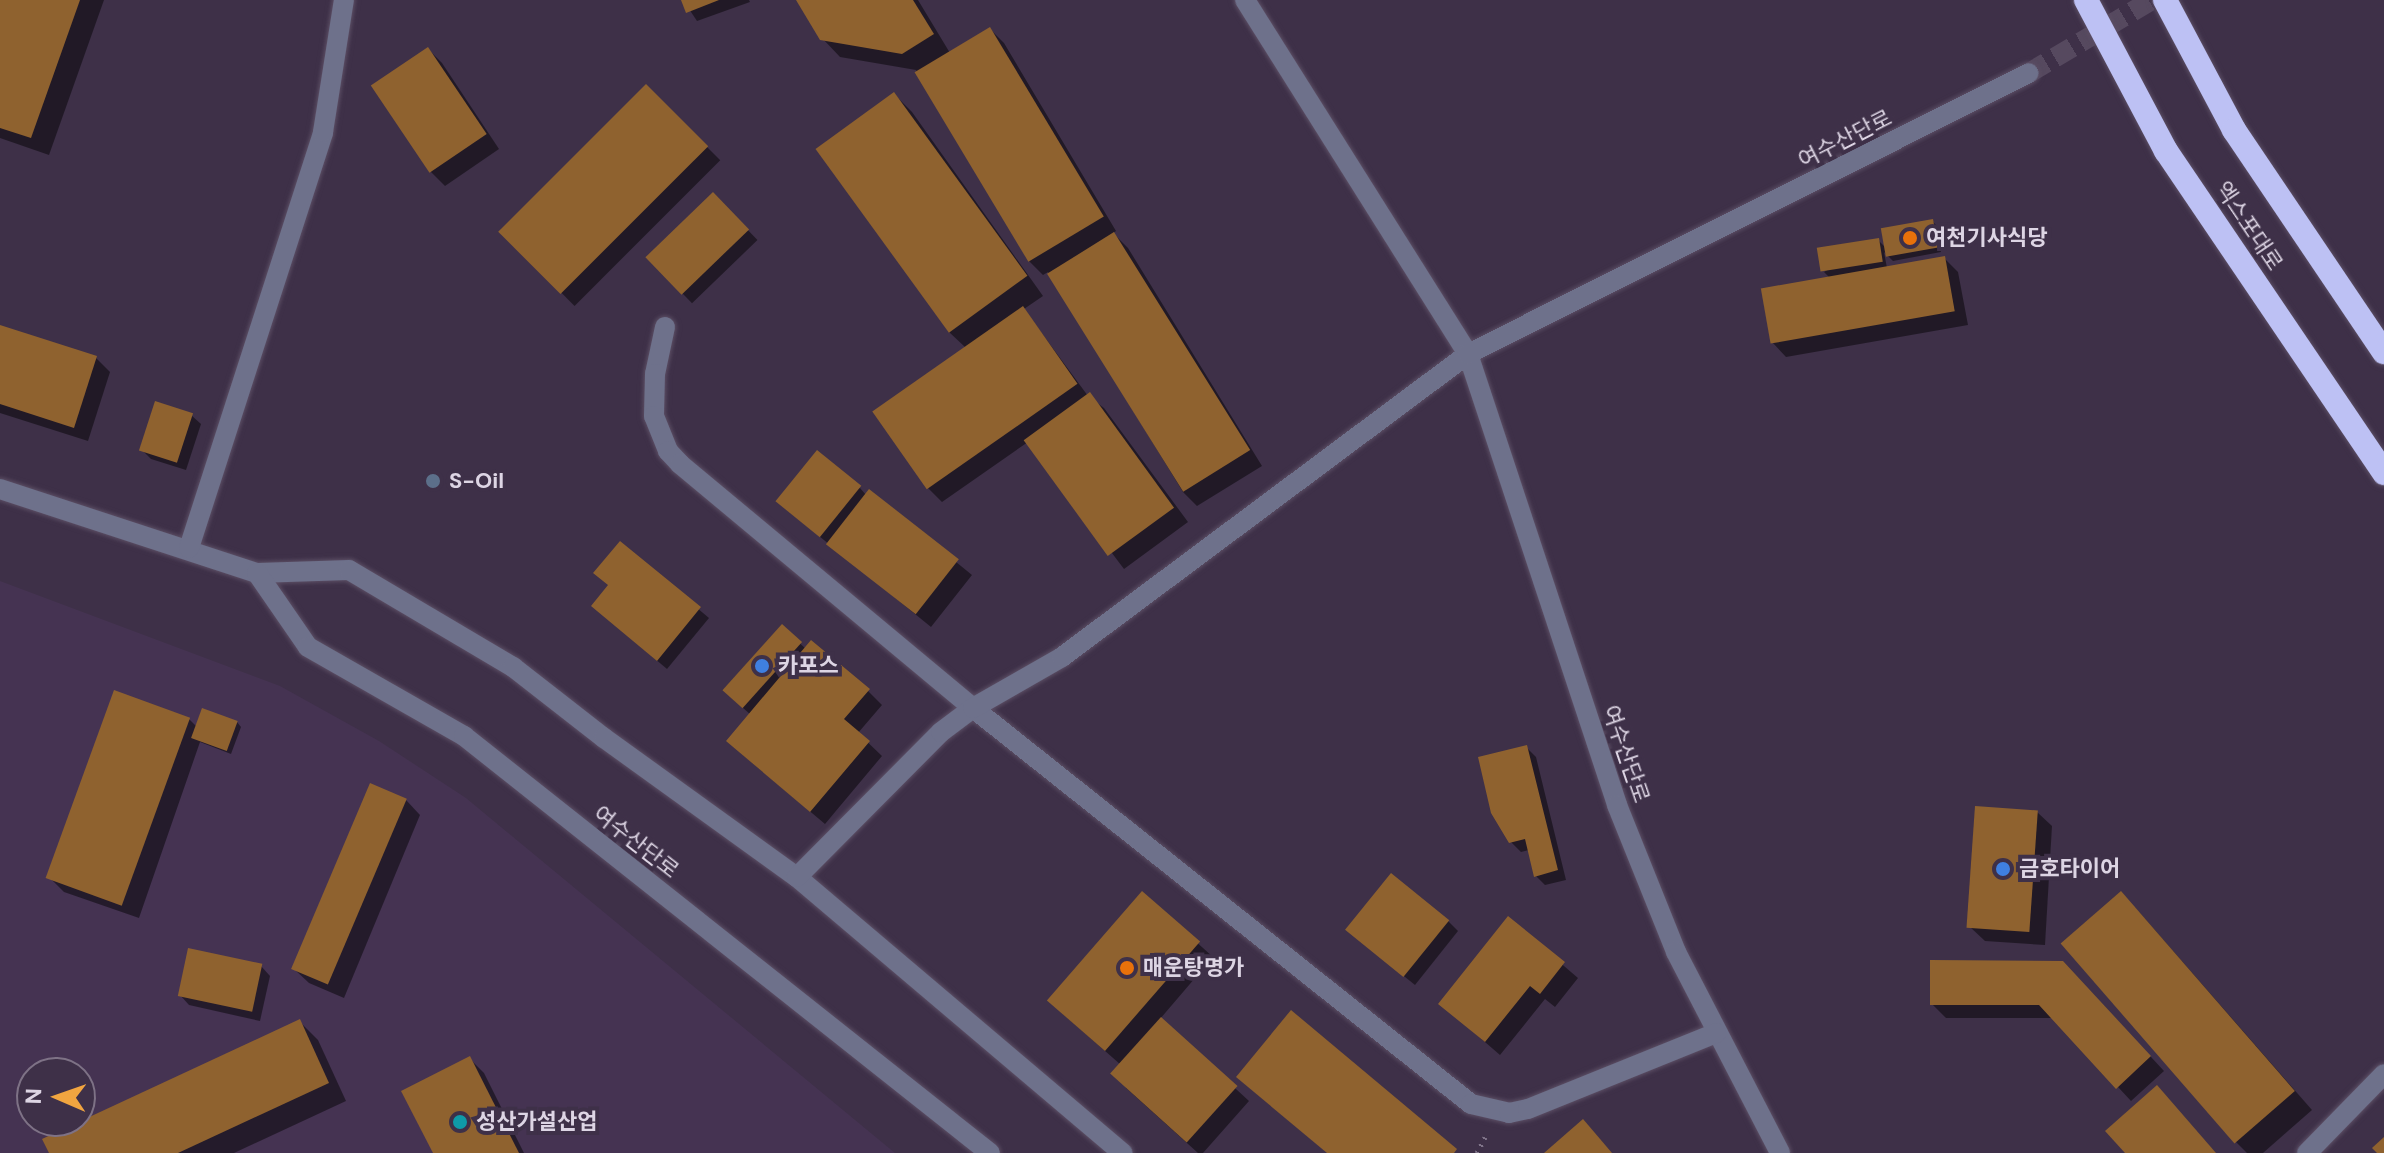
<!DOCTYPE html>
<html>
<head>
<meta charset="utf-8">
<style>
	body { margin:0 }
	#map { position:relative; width:2384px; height:1153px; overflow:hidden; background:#3e3048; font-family:"DM Sans","Noto Sans KR",sans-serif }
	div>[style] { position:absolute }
	.built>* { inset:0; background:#453352 }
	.shadow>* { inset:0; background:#0007; transform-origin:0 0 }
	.building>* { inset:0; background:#8f622f; transform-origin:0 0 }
	.minor-tunnel>* { height:20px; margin-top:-10px; transform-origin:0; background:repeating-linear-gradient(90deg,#56495f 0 20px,transparent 0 30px) }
	.path>* { height:5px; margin-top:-2.5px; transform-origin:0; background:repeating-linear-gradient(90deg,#807489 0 2px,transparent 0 8px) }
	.roads { filter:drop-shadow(0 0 2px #5b4e64) drop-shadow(0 0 2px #5b4e64) }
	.minor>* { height:20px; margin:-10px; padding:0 10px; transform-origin:10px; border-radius:10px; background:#6e718b }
	.highway>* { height:24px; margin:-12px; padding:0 12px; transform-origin:12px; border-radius:12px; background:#bdc1f4 }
	.dots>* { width:22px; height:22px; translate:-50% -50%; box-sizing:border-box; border:4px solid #3e3048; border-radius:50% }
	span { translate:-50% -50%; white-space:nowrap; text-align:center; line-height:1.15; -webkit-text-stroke:8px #3e3048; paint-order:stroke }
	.street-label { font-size:22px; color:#ddd5e4 }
	.poi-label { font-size:22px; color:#ddd5e4; font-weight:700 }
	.left { translate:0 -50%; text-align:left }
	.north { position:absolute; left:16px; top:1057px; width:80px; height:80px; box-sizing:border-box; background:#3e3048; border:2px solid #7e7286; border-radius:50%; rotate:272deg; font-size:22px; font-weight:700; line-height:32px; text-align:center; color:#ddd5e4 }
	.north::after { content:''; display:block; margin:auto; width:28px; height:36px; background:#f1a540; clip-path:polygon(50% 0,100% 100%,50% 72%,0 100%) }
</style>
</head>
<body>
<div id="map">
	<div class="built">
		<div style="clip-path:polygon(evenodd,0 581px,280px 686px,379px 741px,466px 798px,895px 1153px,0 1153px,0 581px,32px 1073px,80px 1073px,80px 1121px,32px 1121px,32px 1073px)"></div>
	</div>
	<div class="shadow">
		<div style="clip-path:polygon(0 0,104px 0,49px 155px,0 138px)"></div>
		<div style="clip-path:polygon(683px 0,749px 0,750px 2px,697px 21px)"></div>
		<div style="clip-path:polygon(798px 0,918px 0,950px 53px,990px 29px,1004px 43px,1116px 231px,1113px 233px,1128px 248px,1262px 466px,1197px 506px,1183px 492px,1048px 272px,1043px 275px,1029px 261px,916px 70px,840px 57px,822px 38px)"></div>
		<div style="clip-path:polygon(428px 49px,442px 63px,499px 149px,445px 186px,431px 172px)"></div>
		<div style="left:646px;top:86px;width:105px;height:206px;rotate:45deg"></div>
		<div style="clip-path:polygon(894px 94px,912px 112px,1043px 296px,1024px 309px,1088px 396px,1104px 408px,1188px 522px,1124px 569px,1028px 442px,942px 502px,928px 488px,875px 412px,966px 348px,949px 332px)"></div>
		<div style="left:713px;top:194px;width:64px;height:91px;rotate:46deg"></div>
		<div style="clip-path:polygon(1932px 221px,1936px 225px,1941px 252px,1893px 261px,1884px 252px,1887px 268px,1944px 258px,1958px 272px,1968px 325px,1786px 357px,1772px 342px,1830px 278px,1824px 272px,1878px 240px,1887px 249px)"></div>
		<div style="clip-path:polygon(0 327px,96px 358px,110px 372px,88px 441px,0 413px)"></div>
		<div style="clip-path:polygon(191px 415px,201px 424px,186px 470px,151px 459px,142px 450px)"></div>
		<div style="clip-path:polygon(860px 488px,866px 495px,869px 491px,972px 575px,931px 627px,787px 510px)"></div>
		<div style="clip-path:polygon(620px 543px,709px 618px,667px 669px,603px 615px)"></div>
		<div style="clip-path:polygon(782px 627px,806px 649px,868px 691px,882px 705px,858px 733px,882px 756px,825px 824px,743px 755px,751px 715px,734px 700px)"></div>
		<div style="clip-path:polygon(115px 693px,189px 719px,197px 727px,237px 722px,241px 727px,231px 754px,200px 742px,139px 918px,64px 892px,50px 878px)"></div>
		<div style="clip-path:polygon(1526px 747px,1536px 757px,1566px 880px,1545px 885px,1536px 876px,1529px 850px,1521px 852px,1511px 842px)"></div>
		<div style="clip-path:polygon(406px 800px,420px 815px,344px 998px,309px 983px,294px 969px)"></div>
		<div style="clip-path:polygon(2037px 812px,2052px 826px,2045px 945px,1985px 941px,1970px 927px)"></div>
		<div style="clip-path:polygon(1142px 893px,1213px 957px,1160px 1019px,1249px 1101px,1203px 1153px,1198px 1153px,1126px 1088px,1121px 1065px,1063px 1014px)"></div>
		<div style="clip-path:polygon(2139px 912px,2312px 1110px,2263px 1153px,2247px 1153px,2236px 1142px)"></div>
		<div style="clip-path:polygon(1509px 919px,1578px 978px,1555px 1007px,1545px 999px,1500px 1055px,1441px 1004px)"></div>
		<div style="clip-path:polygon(1448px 921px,1458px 931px,1415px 985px,1358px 939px)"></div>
		<div style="clip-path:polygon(261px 966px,270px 976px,260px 1021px,189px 1005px,180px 995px)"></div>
		<div style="clip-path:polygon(2077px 977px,2164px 1071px,2131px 1101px,2054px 1018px,1946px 1018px,1932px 1004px)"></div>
		<div style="clip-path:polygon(300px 1022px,318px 1040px,346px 1101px,234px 1153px,51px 1153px)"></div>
		<div style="clip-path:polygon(470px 1059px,484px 1073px,524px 1153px,435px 1153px)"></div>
	</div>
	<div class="building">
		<div style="clip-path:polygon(0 0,80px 0,31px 138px,0 128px)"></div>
		<div style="clip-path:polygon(681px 0,719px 0,686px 13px)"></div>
		<div style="clip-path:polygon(796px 0,913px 0,934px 34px,902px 54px,820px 40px)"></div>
		<div style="left:990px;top:27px;width:221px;height:88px;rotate:59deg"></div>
		<div style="left:428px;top:47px;width:105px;height:69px;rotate:56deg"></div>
		<div style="left:646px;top:84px;width:88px;height:209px;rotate:45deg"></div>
		<div style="left:894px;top:92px;width:227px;height:97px;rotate:54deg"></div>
		<div style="left:713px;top:192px;width:52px;height:94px;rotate:46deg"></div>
		<div style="left:1933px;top:219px;width:29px;height:53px;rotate:80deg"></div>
		<div style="left:1114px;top:232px;width:257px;height:79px;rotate:58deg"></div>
		<div style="left:1879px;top:238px;width:24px;height:63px;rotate:81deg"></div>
		<div style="left:1945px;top:256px;width:56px;height:187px;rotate:80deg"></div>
		<div style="left:1023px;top:306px;width:95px;height:184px;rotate:55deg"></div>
		<div style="clip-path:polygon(0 325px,97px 356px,74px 428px,0 404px)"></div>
		<div style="left:1090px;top:392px;width:143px;height:82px;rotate:54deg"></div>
		<div style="left:155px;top:401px;width:40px;height:52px;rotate:18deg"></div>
		<div style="left:817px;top:450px;width:57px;height:66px;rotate:39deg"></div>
		<div style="left:869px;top:489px;width:114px;height:70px;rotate:38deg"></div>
		<div style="clip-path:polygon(620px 541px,701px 607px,657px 661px,591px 606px,608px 585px,593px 573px)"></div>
		<div style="left:782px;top:624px;width:27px;height:89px;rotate:42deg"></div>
		<div style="clip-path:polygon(811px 640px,870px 689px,844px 719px,870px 741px,810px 812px,726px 741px)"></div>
		<div style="left:114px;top:690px;width:81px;height:200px;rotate:20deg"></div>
		<div style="left:202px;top:708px;width:38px;height:32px;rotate:20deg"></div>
		<div style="clip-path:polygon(1527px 745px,1558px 870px,1534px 877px,1525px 839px,1509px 843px,1491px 813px,1478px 757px)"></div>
		<div style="left:370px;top:783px;width:40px;height:202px;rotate:23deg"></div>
		<div style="left:1975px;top:806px;width:63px;height:122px;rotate:4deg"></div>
		<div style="left:1391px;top:873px;width:75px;height:73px;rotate:39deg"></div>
		<div style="left:1142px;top:891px;width:77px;height:145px;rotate:41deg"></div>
		<div style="left:2121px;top:891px;width:265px;height:80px;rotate:49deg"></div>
		<div style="clip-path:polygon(1508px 916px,1565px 962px,1540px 994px,1530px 986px,1485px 1042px,1438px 1004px)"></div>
		<div style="left:188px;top:948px;width:76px;height:49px;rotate:12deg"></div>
		<div style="clip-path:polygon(1930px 960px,2063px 961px,2151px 1056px,2116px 1089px,2039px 1005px,1930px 1005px)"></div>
		<div style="clip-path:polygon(1291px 1010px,1457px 1149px,1454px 1153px,1327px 1153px,1236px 1077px)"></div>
		<div style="left:1161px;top:1017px;width:103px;height:76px;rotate:42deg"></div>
		<div style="clip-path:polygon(300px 1019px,329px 1083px,178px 1153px,49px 1153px,42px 1139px)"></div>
		<div style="clip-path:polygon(470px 1056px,519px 1153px,433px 1153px,401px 1091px)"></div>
		<div style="clip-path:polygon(2157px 1085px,2216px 1153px,2125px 1153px,2105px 1131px)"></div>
		<div style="clip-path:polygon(1583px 1119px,1612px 1153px,1544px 1153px)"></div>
		<div style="clip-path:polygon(2384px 1137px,2384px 1153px,2377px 1153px,2372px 1148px)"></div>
	</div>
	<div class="minor-tunnel">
		<div style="left:2029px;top:73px;width:143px;rotate:-30.7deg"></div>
	</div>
	<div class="path">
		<div style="left:1477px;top:1153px;width:18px;rotate:-63deg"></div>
	</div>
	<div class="roads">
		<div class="minor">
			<div style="left:1245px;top:0;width:418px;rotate:57.8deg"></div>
			<div style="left:1468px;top:354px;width:475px;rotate:71.7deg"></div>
			<div style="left:1617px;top:805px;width:158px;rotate:68.1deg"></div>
			<div style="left:1676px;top:952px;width:226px;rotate:62.6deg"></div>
			<div style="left:665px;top:327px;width:48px;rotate:102deg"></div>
			<div style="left:655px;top:374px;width:42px;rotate:91.4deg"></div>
			<div style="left:654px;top:416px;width:38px;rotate:68deg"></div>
			<div style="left:668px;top:451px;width:18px;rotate:47deg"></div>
			<div style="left:680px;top:464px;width:381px;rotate:39.8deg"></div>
			<div style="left:973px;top:708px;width:636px;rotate:38.49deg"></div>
			<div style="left:1471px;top:1104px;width:39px;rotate:13deg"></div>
			<div style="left:1509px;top:1113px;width:19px;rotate:-12deg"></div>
			<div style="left:1528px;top:1109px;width:203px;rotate:-22deg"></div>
			<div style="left:0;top:489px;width:270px;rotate:18.1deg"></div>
			<div style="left:257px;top:573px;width:92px;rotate:-1.9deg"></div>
			<div style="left:349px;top:570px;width:191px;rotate:30.6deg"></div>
			<div style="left:513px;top:667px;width:115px;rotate:38deg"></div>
			<div style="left:604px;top:738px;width:238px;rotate:35.8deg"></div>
			<div style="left:797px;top:877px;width:427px;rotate:40.3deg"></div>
			<div style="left:189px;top:548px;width:437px;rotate:-72.1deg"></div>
			<div style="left:323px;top:132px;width:134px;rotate:-81deg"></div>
			<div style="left:257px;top:573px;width:90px;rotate:55.4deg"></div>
			<div style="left:308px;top:647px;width:180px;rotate:29.7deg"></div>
			<div style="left:464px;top:736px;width:671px;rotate:38.41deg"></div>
			<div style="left:797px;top:877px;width:204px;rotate:-45.2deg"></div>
			<div style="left:941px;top:732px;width:40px;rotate:-37deg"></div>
			<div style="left:973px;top:708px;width:103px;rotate:-29.8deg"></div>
			<div style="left:1062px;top:657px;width:507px;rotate:-36.73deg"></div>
			<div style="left:1468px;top:354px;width:627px;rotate:-26.61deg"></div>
			<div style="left:2307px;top:1153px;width:110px;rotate:-45.7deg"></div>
		</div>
		<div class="highway">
			<div style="left:2086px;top:0;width:171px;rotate:62.1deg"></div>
			<div style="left:2166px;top:151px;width:389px;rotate:55.9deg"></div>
			<div style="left:2165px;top:0;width:147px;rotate:62deg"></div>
			<div style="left:2234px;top:130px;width:268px;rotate:56deg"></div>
		</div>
	</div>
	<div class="dots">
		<div style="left:1910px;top:238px;background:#e8710a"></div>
		<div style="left:433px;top:481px;background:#5c6f8a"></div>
		<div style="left:762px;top:666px;background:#3f7fe0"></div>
		<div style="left:2003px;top:869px;background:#3f7fe0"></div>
		<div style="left:1127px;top:968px;background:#e8710a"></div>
		<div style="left:460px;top:1122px;background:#0f9aa8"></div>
	</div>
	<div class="street-label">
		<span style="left:1845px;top:139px;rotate:-27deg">여수산단로</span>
		<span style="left:2249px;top:226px;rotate:56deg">엑스포대로</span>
		<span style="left:1626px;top:754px;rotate:71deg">여수산단로</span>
		<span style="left:636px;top:842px;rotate:38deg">여수산단로</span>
	</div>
	<div class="poi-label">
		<span class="left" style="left:1926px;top:238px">여천기사식당</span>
		<span class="left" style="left:449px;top:481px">S-Oil</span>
		<span class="left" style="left:778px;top:666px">카포스</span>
		<span class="left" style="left:2019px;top:869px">금호타이어</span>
		<span class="left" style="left:1143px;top:968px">매운탕명가</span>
		<span class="left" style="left:476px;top:1122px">성산가설산업</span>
	</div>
	<div class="north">N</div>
</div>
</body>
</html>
